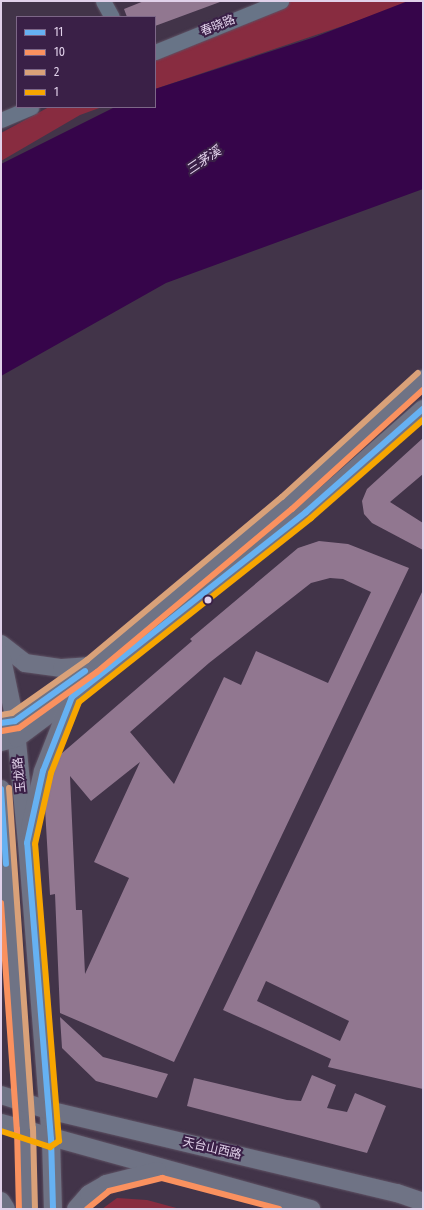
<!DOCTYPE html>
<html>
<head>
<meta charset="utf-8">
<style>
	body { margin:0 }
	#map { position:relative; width:424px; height:1210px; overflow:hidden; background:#423449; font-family:"Fira Sans Condensed","Noto Sans SC",sans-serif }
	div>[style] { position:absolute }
	.green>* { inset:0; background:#882c40 }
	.water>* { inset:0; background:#36054a }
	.building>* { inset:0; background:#917790 }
	.roads { filter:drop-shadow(0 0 1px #5e5264) drop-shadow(0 0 1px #5e5264) }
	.minor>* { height:15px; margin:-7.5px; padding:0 7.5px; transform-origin:7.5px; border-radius:7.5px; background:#687487 }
	.major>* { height:18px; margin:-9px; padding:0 9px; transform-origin:9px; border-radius:9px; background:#6f7385 }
	.bus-1>* { height:6px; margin:-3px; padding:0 3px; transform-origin:3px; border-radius:3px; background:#66b1f2 }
	.bus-2>* { height:6px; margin:-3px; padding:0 3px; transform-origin:3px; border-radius:3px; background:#fa915f }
	.bus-3>* { height:6px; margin:-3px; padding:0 3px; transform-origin:3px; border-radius:3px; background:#d9a179 }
	.bus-4>* { height:6px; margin:-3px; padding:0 3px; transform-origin:3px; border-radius:3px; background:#f7a600 }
	.dots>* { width:11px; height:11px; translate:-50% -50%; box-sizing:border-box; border:2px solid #3a2047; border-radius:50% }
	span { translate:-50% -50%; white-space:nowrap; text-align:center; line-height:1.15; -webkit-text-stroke:4px #3a2047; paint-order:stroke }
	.street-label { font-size:12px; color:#e1d1ea }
	.water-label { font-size:13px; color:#e5d5ee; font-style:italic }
	.frame { position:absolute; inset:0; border:2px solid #e1d1ea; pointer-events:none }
	.legend { position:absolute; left:16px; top:16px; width:140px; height:92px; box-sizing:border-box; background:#3a2047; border:1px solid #7d6788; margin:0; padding:5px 7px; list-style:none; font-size:12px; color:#e1d1ea }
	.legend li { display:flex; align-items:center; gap:8px; height:20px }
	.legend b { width:20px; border:1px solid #7d6788 }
</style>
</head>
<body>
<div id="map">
	<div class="green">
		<div style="clip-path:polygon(281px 1px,417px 1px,155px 89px,155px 52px)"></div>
		<div style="clip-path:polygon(49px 107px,102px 107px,80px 115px,1px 161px,1px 133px)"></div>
		<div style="clip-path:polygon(117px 1198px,147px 1200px,180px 1209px,102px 1209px)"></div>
	</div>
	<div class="water">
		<div style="clip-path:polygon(408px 1px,423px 1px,423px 189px,166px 283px,1px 376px,1px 164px,115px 107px,155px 107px,155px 89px,315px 37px)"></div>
	</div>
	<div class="building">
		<div style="clip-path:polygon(144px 1px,220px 1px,220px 2px,155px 26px,155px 17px,127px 17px,124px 9px)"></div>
		<div style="clip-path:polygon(423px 438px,423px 474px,390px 502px,423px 523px,423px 550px,372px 523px,364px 514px,362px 501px,367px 489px)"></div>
		<div style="clip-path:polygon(evenodd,319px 541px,348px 544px,409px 568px,174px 1062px,60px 1013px,55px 894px,50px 895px,45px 808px,53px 774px,61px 754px,192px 641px,190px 639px,298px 548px,319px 541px,330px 578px,343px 579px,371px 592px,328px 683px,256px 651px,241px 685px,224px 677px,174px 784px,130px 732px,209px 663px,311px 583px,330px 578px,319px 541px,140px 762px,94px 862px,129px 878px,85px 974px,82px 910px,76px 910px,70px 776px,91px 801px,140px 762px)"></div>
		<div style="clip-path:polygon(evenodd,423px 590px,423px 1089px,328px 1067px,331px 1059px,223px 1010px,423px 590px,266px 981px,349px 1021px,340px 1041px,257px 1001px,266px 981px)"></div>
		<div style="clip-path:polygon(60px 1017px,103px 1057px,168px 1074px,157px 1098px,96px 1081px,62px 1048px)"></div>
		<div style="clip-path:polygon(312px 1075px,336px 1085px,327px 1108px,347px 1112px,355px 1093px,386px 1106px,367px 1153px,187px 1106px,194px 1078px,287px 1100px,301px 1101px)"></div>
	</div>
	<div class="roads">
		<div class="minor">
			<div style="left:103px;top:1px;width:18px;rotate:61deg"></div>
			<div style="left:155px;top:52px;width:136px;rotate:-22deg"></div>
			<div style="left:1px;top:120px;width:33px;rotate:-23deg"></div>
		</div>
		<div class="major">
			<div style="left:1px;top:644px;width:31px;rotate:38deg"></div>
			<div style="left:25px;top:663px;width:37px;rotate:8deg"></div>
			<div style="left:62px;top:668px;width:29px;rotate:-4deg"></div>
			<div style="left:1px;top:654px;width:68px;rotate:78.2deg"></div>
			<div style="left:15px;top:721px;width:123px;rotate:84.4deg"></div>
			<div style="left:27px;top:843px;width:297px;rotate:85.4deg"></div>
			<div style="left:51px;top:1139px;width:70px;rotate:88.4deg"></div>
			<div style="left:1px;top:723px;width:14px;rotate:-8deg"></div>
			<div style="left:15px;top:721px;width:95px;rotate:-35.5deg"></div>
			<div style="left:92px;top:666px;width:254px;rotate:-39.9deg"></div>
			<div style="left:287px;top:503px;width:184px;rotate:-42.4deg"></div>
			<div style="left:1px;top:742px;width:16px;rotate:-14deg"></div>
			<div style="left:17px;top:738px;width:69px;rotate:-36.7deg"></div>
			<div style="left:72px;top:697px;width:298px;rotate:-38.3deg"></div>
			<div style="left:306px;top:512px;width:156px;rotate:-41.4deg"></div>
			<div style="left:1px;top:789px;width:341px;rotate:86deg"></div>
			<div style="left:25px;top:1129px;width:80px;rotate:88.6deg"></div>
			<div style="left:30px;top:828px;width:58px;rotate:-77.2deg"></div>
			<div style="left:43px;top:771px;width:79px;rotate:-68.6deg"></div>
			<div style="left:1px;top:1095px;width:49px;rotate:17.7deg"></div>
			<div style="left:48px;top:1110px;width:359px;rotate:13.4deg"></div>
			<div style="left:397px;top:1193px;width:28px;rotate:19deg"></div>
			<div style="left:1px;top:1123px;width:322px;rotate:15.5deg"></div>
			<div style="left:1px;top:1201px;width:9px;rotate:58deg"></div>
			<div style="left:76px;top:1209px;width:20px;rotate:-49deg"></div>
			<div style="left:89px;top:1194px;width:20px;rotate:-30deg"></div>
			<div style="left:106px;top:1184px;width:53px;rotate:-14.3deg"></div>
		</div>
	</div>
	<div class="bus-1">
		<div style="left:1px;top:723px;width:14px;rotate:-8deg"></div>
		<div style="left:15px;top:721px;width:86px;rotate:-35.5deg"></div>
		<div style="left:1px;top:789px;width:75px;rotate:86.2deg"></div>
		<div style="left:53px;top:1209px;width:70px;rotate:-91.6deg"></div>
		<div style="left:51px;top:1139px;width:297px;rotate:-94.6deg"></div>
		<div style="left:27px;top:843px;width:74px;rotate:-77.5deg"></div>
		<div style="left:43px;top:771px;width:79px;rotate:-68.6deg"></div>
		<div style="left:72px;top:697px;width:298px;rotate:-38.3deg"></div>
		<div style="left:306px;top:512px;width:156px;rotate:-41.4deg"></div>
	</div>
	<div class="bus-2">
		<div style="left:2px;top:731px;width:17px;rotate:-10deg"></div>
		<div style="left:19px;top:728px;width:96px;rotate:-35.7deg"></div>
		<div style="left:97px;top:672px;width:254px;rotate:-39.9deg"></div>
		<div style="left:292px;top:509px;width:177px;rotate:-42.3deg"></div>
		<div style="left:1px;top:903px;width:227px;rotate:86deg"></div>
		<div style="left:17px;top:1129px;width:80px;rotate:88.6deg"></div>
		<div style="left:87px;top:1209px;width:28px;rotate:-39deg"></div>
		<div style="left:109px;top:1191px;width:55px;rotate:-13.8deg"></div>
		<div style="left:162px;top:1178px;width:121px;rotate:14.8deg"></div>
	</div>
	<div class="bus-3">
		<div style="left:1px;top:715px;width:11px;rotate:-10deg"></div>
		<div style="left:12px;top:713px;width:92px;rotate:-35.2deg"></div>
		<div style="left:87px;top:660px;width:254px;rotate:-39.9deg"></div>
		<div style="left:282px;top:497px;width:184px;rotate:-42.4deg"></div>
		<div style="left:9px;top:788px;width:341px;rotate:86deg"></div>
		<div style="left:33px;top:1128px;width:81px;rotate:88.6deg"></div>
	</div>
	<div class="bus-4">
		<div style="left:1px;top:1131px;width:52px;rotate:18.1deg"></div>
		<div style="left:50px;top:1147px;width:11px;rotate:-34deg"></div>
		<div style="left:59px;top:1141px;width:298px;rotate:-94.6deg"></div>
		<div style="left:35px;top:844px;width:73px;rotate:-77.3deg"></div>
		<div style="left:51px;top:773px;width:76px;rotate:-68.5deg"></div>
		<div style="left:79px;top:702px;width:296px;rotate:-38.4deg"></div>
		<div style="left:311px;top:518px;width:149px;rotate:-41.2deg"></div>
	</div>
	<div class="dots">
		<div style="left:208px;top:600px;background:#e1d1ea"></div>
	</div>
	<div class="street-label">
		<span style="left:218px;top:26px;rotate:-22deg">春晓路</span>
		<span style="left:20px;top:775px;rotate:-96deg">玉龙路</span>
		<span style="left:212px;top:1149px;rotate:13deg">天台山西路</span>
	</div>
	<div class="water-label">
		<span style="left:204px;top:161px;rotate:-34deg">三茅溪</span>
	</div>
	<div class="frame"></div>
	<ul class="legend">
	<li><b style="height:5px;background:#66b1f2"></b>11</li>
	<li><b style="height:5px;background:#fa915f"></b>10</li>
	<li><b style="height:5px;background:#d9a179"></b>2</li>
	<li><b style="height:5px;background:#f7a600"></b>1</li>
	</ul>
</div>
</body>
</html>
